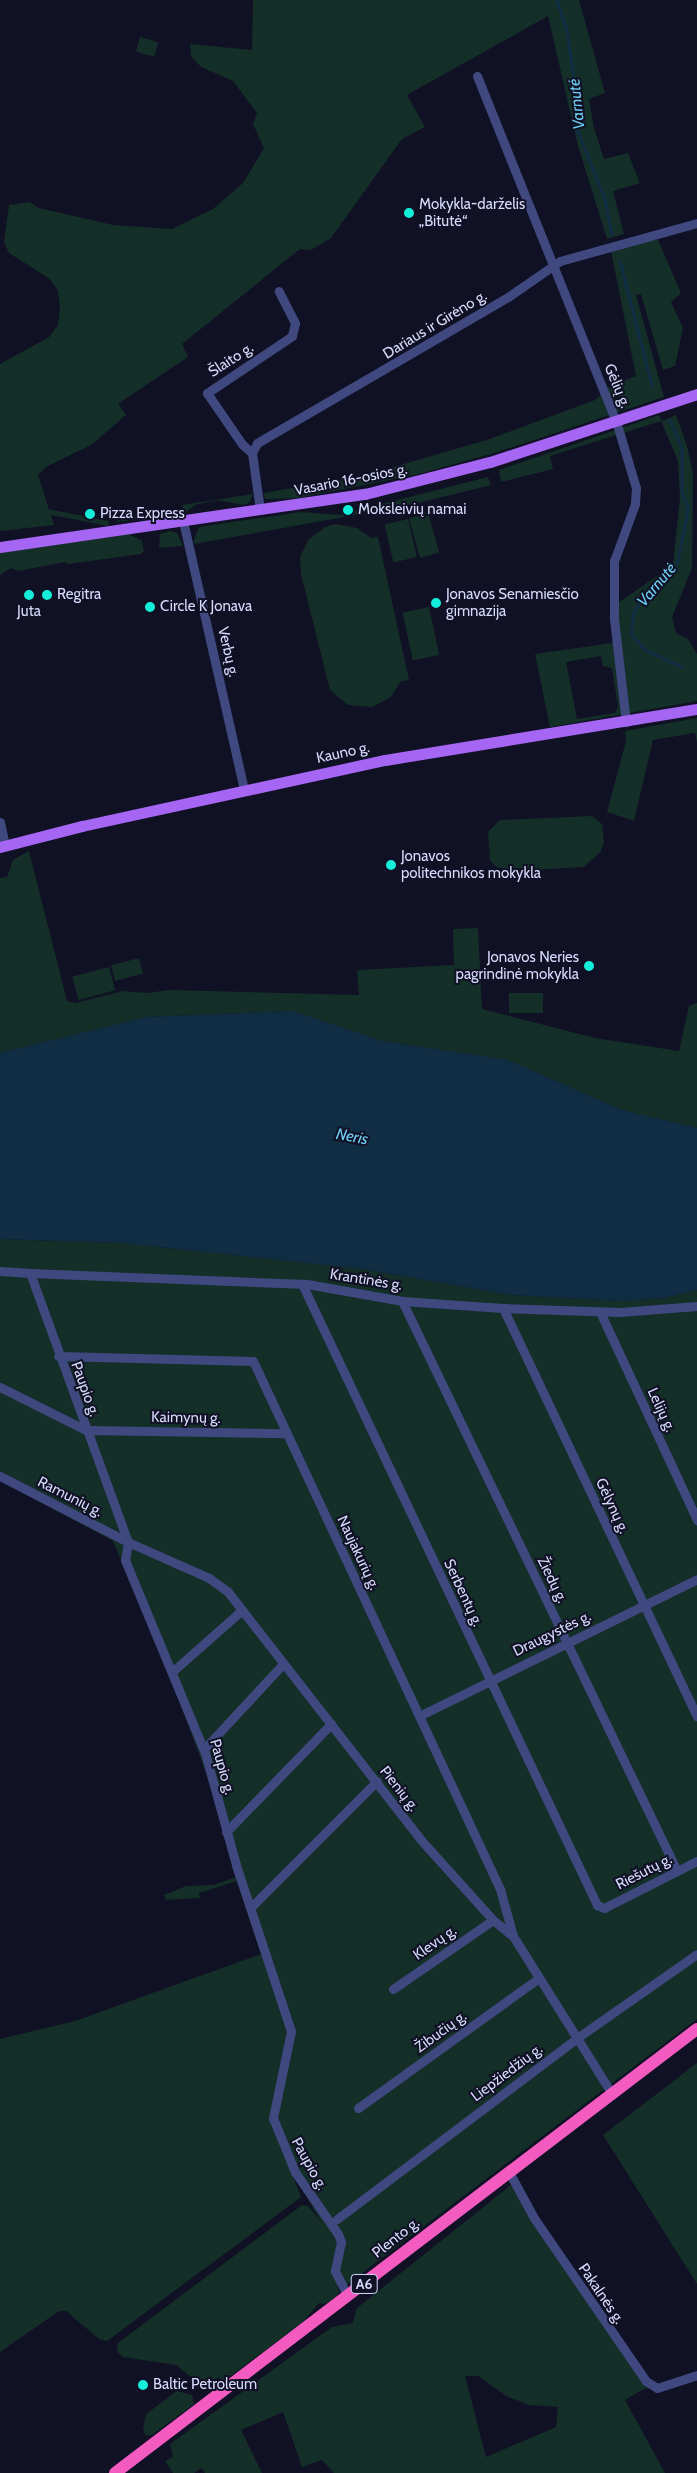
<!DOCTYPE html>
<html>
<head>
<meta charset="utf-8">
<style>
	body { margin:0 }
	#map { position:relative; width:697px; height:2473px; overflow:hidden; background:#111125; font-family:Cabin,sans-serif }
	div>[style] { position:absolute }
	.green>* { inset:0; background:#142e28; transform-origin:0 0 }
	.water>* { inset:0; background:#102d44 }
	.stream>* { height:2.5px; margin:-1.25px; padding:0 1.25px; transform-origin:1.25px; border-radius:1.25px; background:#102d44 }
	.minor>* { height:9px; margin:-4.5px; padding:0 4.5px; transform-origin:4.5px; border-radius:4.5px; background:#3f4980 }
	.major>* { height:11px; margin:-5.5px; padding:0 5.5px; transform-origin:5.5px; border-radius:5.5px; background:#a566f4 }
	.highway>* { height:12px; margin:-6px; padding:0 6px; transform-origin:6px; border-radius:6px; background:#f35bc0 }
	.dots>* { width:14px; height:14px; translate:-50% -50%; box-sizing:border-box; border:2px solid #111125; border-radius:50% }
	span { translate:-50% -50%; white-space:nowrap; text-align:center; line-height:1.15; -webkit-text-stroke:4px #111125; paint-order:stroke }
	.shield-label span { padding:1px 4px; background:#111125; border:1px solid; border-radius:4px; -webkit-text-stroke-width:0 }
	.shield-label { font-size:14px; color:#d7dafc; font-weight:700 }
	.poi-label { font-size:15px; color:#d7dafc }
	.left { translate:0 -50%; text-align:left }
	.right { translate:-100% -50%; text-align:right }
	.street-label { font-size:15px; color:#d7dafc }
	.water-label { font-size:16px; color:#6dcff4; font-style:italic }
</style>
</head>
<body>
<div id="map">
	<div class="green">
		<div style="clip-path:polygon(253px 0,579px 0,605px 93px,589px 99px,594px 128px,604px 159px,628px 153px,640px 183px,613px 191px,624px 234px,607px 239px,578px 146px,548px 16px,407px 95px,425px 127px,402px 139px,331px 238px,311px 250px,300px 249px,182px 344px,188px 357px,118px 404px,126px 415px,91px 445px,46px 467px,38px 475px,54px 525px,0 531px,0 364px,49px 337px,58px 325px,60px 307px,58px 291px,50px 279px,9px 253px,4px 242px,9px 205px,29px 202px,39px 208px,113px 225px,172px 229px,213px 209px,243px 183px,264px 148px,253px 124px,257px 113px,233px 81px,201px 67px,191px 56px,190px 44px,252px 50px)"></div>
		<div style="left:140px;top:37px;width:19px;height:15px;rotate:16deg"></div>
		<div style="clip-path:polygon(654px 238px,658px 240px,681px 293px,671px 302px,683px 328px,675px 366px,663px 370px,641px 294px,636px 295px,664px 397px,494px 453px,415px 475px,298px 498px,265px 499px,264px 493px,366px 475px,490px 439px,595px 400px,609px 387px,636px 376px,611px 251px)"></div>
		<div style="clip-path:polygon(evenodd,659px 415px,662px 421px,676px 415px,688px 449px,693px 474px,692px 568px,672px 617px,676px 633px,688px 639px,697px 654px,697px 701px,550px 727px,535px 654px,619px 642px,618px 603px,673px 565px,680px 498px,678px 461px,661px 421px,550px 456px,553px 469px,501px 482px,499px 470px,659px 415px,601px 656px,603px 666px,612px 668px,618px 707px,615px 713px,577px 719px,566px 662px,601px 656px)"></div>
		<div style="clip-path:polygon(488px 477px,491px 485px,406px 506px,194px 544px,194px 540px,199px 527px,301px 512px,339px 515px)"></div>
		<div style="clip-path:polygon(253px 494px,250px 502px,244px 505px,217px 500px,195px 505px,185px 513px,182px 505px)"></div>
		<div style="clip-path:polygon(168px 512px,166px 515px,117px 522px,117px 520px)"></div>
		<div style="left:428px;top:513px;width:41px;height:20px;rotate:74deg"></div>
		<div style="left:408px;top:519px;width:39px;height:24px;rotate:77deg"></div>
		<div style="left:109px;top:521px;width:5px;height:110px;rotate:101deg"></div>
		<div style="clip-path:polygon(335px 524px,357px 528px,371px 538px,378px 537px,409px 680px,401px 681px,391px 697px,372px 707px,348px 705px,330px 690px,301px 574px,300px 557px,308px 540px,325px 527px)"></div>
		<div style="clip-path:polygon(170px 531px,177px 533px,183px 546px,159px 548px,160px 534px)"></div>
		<div style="clip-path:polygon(129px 534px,142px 541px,144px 551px,141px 554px,68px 564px,65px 562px,18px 571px,11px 568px,0 575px,0 553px)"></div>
		<div style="left:429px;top:607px;width:49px;height:27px;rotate:78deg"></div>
		<div style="clip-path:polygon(697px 718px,697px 743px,695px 733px,653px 740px,634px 821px,607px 812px,626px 741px,625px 731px)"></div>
		<div style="clip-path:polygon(592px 816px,602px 824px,604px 842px,601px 851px,584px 867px,511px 871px,495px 866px,490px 860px,488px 832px,500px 820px)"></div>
		<div style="clip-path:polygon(29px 851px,67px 1001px,75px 1003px,123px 991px,146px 993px,170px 990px,359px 995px,357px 970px,454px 965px,453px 929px,478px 928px,482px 1009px,595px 1038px,679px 1051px,689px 1006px,697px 1003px,697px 1128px,622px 1110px,508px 1060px,382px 1041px,293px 1011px,146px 1017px,0 1053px,0 878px,7px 877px,13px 860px)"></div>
		<div style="left:139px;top:958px;width:16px;height:29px;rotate:75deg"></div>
		<div style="left:109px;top:967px;width:24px;height:38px;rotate:75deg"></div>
		<div style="left:509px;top:993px;width:34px;height:20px"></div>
		<div style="clip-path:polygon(0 1239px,122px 1243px,362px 1269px,511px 1295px,622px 1301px,664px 1298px,697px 1290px,697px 2019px,345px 2286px,337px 2284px,339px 2292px,337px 2296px,325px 2304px,319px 2303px,303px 2322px,216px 2387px,205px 2389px,176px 2365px,123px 2357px,117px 2352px,118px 2343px,302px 2205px,308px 2206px,322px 2223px,291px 2171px,301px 2197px,107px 2341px,99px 2339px,66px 2311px,59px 2311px,0 2352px,0 2039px,75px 2021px,261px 1954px,237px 1881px,199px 1893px,200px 1898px,166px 1900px,164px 1895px,186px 1886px,214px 1885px,236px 1877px,209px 1781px,164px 1660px,113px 1541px,0 1481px)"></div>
		<div style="clip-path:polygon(697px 2063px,697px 2284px,603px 2135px)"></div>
		<div style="clip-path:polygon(evenodd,511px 2185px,517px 2185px,646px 2381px,657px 2388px,644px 2389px,625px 2400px,665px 2473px,334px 2473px,322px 2460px,302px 2467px,283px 2412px,241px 2430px,262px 2473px,205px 2473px,202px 2468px,194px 2473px,173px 2473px,165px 2461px,173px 2457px,170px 2444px,332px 2327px,353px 2323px,357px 2308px,511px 2185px,465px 2376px,478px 2376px,506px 2396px,529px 2405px,558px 2407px,556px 2427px,486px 2457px,465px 2376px)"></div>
		<div style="clip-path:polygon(177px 2391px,192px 2395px,194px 2404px,152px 2435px,145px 2435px,143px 2428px,146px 2414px)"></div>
	</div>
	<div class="water">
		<div style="clip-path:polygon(293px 1011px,382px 1041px,508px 1060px,622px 1110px,697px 1128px,697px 1290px,664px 1298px,622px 1301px,511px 1295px,362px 1269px,122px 1243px,0 1239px,0 1053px,146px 1017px)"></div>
	</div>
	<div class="stream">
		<div style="left:557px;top:0;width:33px;rotate:72deg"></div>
		<div style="left:567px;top:31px;width:80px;rotate:81.4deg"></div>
		<div style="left:579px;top:110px;width:21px;rotate:93deg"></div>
		<div style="left:578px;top:131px;width:73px;rotate:68.3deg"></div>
		<div style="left:605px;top:199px;width:36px;rotate:79deg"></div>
		<div style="left:620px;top:260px;width:130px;rotate:75.7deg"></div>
		<div style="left:670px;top:420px;width:30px;rotate:67deg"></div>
		<div style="left:682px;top:448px;width:44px;rotate:90deg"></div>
		<div style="left:682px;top:492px;width:17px;rotate:69deg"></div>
		<div style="left:688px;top:508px;width:9px;rotate:96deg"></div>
		<div style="left:687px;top:517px;width:48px;rotate:102deg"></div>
		<div style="left:677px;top:564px;width:57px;rotate:132.9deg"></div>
		<div style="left:638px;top:606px;width:10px;rotate:119deg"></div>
		<div style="left:633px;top:615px;width:20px;rotate:93deg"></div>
		<div style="left:632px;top:635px;width:21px;rotate:47deg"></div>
		<div style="left:646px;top:650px;width:40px;rotate:25deg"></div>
	</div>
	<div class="minor">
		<div style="left:477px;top:76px;width:372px;rotate:68.1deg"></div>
		<div style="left:616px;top:421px;width:70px;rotate:73.4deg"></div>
		<div style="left:636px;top:488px;width:16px;rotate:94deg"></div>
		<div style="left:635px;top:504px;width:61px;rotate:110.2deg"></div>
		<div style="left:614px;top:561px;width:58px;rotate:90deg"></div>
		<div style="left:614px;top:619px;width:104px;rotate:83.4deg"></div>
		<div style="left:252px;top:453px;width:13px;rotate:-138deg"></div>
		<div style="left:242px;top:444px;width:62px;rotate:-124.5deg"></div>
		<div style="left:207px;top:393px;width:102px;rotate:-33.8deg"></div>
		<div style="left:292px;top:336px;width:13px;rotate:-77deg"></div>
		<div style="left:295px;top:323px;width:36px;rotate:-117deg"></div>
		<div style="left:260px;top:510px;width:58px;rotate:-98deg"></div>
		<div style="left:252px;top:453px;width:11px;rotate:-63deg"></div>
		<div style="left:257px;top:443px;width:290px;rotate:-30.2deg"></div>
		<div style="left:508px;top:297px;width:63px;rotate:-34.7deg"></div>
		<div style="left:560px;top:261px;width:142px;rotate:-15.5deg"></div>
		<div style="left:183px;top:521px;width:276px;rotate:77.2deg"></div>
		<div style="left:0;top:822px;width:25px;rotate:78deg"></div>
		<div style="left:0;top:1271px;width:30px;rotate:4deg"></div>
		<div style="left:30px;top:1273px;width:286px;rotate:70deg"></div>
		<div style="left:128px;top:1542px;width:18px;rotate:99deg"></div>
		<div style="left:125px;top:1560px;width:209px;rotate:67.5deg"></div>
		<div style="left:205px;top:1753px;width:116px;rotate:74.5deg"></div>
		<div style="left:236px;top:1865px;width:175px;rotate:71.7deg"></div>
		<div style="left:291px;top:2031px;width:89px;rotate:101.7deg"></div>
		<div style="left:273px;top:2118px;width:58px;rotate:67.8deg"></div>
		<div style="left:295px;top:2172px;width:75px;rotate:55.3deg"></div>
		<div style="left:338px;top:2234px;width:9px;rotate:69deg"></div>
		<div style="left:341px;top:2242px;width:30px;rotate:102deg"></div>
		<div style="left:335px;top:2271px;width:28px;rotate:63deg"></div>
		<div style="left:30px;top:1273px;width:277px;rotate:2.3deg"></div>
		<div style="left:307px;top:1284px;width:97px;rotate:10.1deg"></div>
		<div style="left:402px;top:1301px;width:101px;rotate:4deg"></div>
		<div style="left:503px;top:1308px;width:117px;rotate:2deg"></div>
		<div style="left:620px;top:1312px;width:77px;rotate:-4.5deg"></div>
		<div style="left:302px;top:1284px;width:688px;rotate:64.59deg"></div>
		<div style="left:597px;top:1905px;width:8px;rotate:23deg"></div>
		<div style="left:604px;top:1908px;width:104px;rotate:-26.8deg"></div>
		<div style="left:402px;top:1301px;width:633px;rotate:64.24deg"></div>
		<div style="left:503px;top:1308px;width:452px;rotate:64.6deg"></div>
		<div style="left:600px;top:1312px;width:230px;rotate:65deg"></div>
		<div style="left:58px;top:1356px;width:195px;rotate:1.5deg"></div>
		<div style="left:253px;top:1361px;width:583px;rotate:64.93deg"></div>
		<div style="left:500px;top:1889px;width:49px;rotate:74.5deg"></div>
		<div style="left:0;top:1387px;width:96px;rotate:26.6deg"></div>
		<div style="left:86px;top:1430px;width:201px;rotate:0.9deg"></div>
		<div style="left:0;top:1476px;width:144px;rotate:27.3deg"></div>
		<div style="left:128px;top:1542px;width:89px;rotate:24deg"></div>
		<div style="left:209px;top:1578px;width:24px;rotate:36deg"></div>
		<div style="left:228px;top:1592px;width:314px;rotate:52.1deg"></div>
		<div style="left:421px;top:1840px;width:108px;rotate:48deg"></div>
		<div style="left:493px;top:1920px;width:26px;rotate:39deg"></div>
		<div style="left:513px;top:1936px;width:186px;rotate:57.9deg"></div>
		<div style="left:173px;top:1671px;width:92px;rotate:-41.5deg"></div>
		<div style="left:419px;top:1716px;width:310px;rotate:-26.2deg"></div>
		<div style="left:204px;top:1749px;width:116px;rotate:-47.1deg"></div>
		<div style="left:226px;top:1832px;width:151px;rotate:-45.8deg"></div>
		<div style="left:251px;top:1907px;width:178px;rotate:-45deg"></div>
		<div style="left:393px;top:1989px;width:121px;rotate:-34.6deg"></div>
		<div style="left:358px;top:2108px;width:223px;rotate:-35.7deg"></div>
		<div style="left:509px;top:2172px;width:52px;rotate:61.5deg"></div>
		<div style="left:534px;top:2218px;width:198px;rotate:55.5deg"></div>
		<div style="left:646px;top:2381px;width:13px;rotate:32deg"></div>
		<div style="left:657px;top:2388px;width:42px;rotate:-18deg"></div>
		<div style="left:337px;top:2219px;width:301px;rotate:-37deg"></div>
		<div style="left:577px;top:2038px;width:146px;rotate:-35deg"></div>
	</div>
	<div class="major">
		<div style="left:0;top:547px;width:369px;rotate:-8.3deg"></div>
		<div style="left:365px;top:494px;width:129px;rotate:-14.4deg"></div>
		<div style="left:490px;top:462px;width:218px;rotate:-18.2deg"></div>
		<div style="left:0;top:847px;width:85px;rotate:-14.4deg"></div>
		<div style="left:82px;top:826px;width:310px;rotate:-12.3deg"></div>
		<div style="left:385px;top:760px;width:316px;rotate:-9.3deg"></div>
	</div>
	<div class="highway">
		<div style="left:115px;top:2473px;width:732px;rotate:-37.34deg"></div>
	</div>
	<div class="dots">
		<div style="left:409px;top:213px;background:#12eeda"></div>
		<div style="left:348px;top:510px;background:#12eeda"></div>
		<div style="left:90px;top:514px;background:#12eeda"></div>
		<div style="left:29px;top:595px;background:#12eeda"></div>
		<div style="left:47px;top:595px;background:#12eeda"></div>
		<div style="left:436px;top:603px;background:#12eeda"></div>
		<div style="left:150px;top:607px;background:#12eeda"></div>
		<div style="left:391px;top:865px;background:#12eeda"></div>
		<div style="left:589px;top:966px;background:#12eeda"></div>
		<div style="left:143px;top:2385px;background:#12eeda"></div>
	</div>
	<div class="shield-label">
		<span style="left:364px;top:2284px">A6</span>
	</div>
	<div class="poi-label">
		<span class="left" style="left:419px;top:213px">Mokykla-darželis<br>„Bitutė“</span>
		<span class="left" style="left:358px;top:510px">Moksleivių namai</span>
		<span class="left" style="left:100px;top:514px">Pizza Express</span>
		<span class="left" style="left:446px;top:603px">Jonavos Senamiesčio<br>gimnazija</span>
		<span class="left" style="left:57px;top:595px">Regitra</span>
		<span class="left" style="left:160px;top:607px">Circle K Jonava</span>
		<span style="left:29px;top:612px">Juta</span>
		<span class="left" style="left:401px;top:865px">Jonavos<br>politechnikos mokykla</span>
		<span class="right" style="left:579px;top:966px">Jonavos Neries<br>pagrindinė mokykla</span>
		<span class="left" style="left:153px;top:2385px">Baltic Petroleum</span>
	</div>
	<div class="street-label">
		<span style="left:435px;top:325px;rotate:-31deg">Dariaus ir Girėno g.</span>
		<span style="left:231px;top:360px;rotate:-33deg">Šlaito g.</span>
		<span style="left:617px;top:386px;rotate:68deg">Gėlių g.</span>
		<span style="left:351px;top:480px;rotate:-11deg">Vasario 16-osios g.</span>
		<span style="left:228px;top:652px;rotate:77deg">Verbų g.</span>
		<span style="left:343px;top:753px;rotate:-12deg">Kauno g.</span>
		<span style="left:366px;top:1280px;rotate:9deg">Krantinės g.</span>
		<span style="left:85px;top:1389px;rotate:70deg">Paupio g.</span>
		<span style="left:661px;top:1410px;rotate:65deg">Lelijų g.</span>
		<span style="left:186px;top:1418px;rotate:1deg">Kaimynų g.</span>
		<span style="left:70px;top:1497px;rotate:27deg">Ramunių g.</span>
		<span style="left:612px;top:1506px;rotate:65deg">Gėlynų g.</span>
		<span style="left:358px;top:1553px;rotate:65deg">Naujakurių g.</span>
		<span style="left:552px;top:1580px;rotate:64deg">Žiedų g.</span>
		<span style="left:463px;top:1593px;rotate:65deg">Serbentų g.</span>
		<span style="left:552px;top:1634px;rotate:-26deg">Draugystės g.</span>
		<span style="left:222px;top:1767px;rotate:74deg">Paupio g.</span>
		<span style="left:399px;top:1789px;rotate:52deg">Pienių g.</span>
		<span style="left:644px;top:1872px;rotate:-27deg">Riešutų g.</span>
		<span style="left:435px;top:1943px;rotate:-35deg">Klevų g.</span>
		<span style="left:441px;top:2032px;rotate:-36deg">Žibučių g.</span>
		<span style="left:507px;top:2073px;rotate:-37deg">Liepžiedžių g.</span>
		<span style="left:309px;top:2164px;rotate:61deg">Paupio g.</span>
		<span style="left:396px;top:2238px;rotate:-38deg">Plento g.</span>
		<span style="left:601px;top:2294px;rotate:56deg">Pakalnės g.</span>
	</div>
	<div class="water-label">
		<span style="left:577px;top:104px;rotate:-96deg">Varnutė</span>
		<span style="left:657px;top:585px;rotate:-50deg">Varnutė</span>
		<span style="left:352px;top:1137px;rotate:11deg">Neris</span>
	</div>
</div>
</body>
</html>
